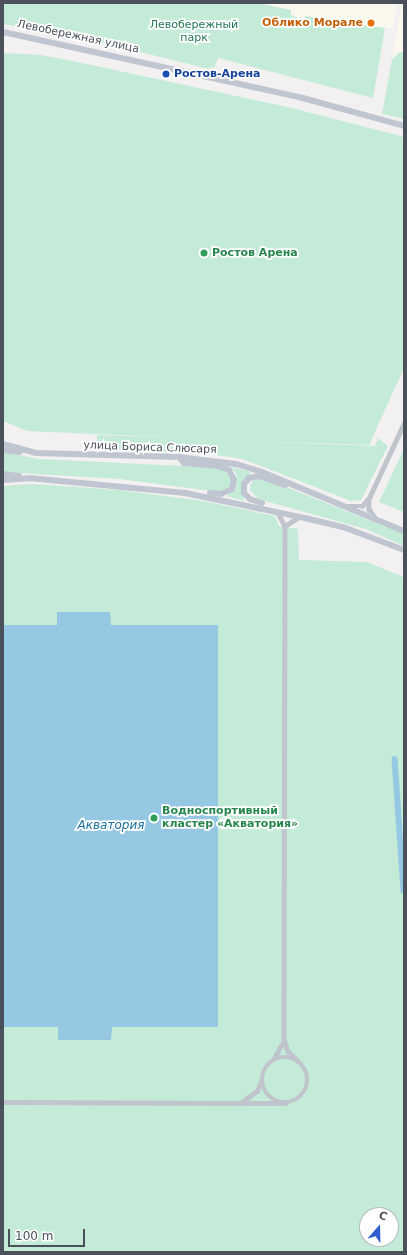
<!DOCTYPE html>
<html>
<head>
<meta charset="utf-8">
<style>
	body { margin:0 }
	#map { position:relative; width:407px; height:1255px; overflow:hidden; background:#f2f0f0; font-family:"DejaVu Sans",sans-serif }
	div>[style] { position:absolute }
	.commercial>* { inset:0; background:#faf8ec }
	.green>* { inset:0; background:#c4ebd8 }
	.water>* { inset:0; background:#96c8e3 }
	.canal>* { height:5.5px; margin:-2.75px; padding:0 2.75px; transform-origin:2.75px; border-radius:2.75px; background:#96c8e3 }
	.minor>* { height:4.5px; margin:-2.25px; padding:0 2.25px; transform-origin:2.25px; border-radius:2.25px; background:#c0c5cd }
	.minor>.ring { margin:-2.25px; padding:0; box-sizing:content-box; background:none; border:4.5px solid #c0c5cd; border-radius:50% }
	.secondary>* { height:6px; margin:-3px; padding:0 3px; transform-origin:3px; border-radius:3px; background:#c0c6d1 }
	.dots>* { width:11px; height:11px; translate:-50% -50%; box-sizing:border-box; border:2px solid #fff; border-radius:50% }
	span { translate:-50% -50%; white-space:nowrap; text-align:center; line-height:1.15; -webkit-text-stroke:3.5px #fff; paint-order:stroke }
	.food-label { font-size:11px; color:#c56008; font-weight:700 }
	.right { translate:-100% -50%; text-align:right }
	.park-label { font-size:11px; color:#227657 }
	.street-label { font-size:11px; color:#4a515b }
	.transit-label { font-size:11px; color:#164399; font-weight:700 }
	.left { translate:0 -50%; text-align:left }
	.leisure-label { font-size:11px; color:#27864d; font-weight:700 }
	.water-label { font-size:12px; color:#1c709c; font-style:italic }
	.frame { position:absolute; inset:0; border:4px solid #4a515b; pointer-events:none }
	.north { position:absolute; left:359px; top:1207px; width:40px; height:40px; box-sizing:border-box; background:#fff; border:1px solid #b7b9bd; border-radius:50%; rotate:20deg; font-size:11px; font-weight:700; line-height:16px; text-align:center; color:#4a515b }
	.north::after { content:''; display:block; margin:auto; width:14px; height:18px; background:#2d5dcf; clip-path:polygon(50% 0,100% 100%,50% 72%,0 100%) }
	.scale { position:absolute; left:8px; top:1229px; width:77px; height:18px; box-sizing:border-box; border:2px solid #4a515b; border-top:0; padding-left:5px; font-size:12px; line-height:14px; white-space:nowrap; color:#4a515b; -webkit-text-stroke:3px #fff; paint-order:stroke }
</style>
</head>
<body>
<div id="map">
	<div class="commercial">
		<div style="clip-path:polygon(258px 3px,397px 3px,393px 29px,305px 16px,304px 20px,291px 15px,290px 10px)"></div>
		<div style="clip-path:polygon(402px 3px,404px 3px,404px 119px,382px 114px)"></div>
	</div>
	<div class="green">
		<div style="clip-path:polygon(3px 3px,258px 3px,291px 10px,291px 15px,304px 20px,305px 16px,385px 28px,373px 98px,218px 58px,214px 68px,210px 67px,209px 69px,43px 28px,31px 29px,3px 24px)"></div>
		<div style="clip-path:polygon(400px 52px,404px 53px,404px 119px,382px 114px,392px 59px)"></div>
		<div style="clip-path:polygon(3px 53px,40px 55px,68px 60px,292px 108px,404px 137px,404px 368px,369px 445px,225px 440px,375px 446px,378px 438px,388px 446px,361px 500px,351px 501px,243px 459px,202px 453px,97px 449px,97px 435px,186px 438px,27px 431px,3px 421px)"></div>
		<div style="clip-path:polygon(404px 449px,404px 512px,379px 502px)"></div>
		<div style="clip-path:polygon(3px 452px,39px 459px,203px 467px,222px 469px,228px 472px,232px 480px,230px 487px,219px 492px,120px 479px,3px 472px)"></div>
		<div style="clip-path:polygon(232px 467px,251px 472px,241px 484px,244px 501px,227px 496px,237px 485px,237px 476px)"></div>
		<div style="clip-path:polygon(256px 479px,266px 479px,404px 534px,404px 546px,366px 529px,258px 499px,250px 490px,251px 483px)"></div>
		<div style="clip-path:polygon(evenodd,32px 484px,119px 490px,203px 501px,275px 516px,279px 526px,298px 529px,299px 560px,366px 562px,404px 577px,404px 1252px,3px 1252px,3px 486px,32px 484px,367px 1215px,391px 1215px,391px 1239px,367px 1239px,367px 1215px)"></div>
	</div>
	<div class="water">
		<div style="clip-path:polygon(57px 612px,110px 612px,111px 625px,218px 625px,218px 1027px,112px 1027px,111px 1040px,58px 1040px,58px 1027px,3px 1027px,3px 625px,57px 625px)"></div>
	</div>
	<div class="canal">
		<div style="left:395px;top:759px;width:132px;rotate:86.1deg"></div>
	</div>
	<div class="minor">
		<div style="left:369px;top:499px;width:10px;rotate:90deg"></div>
		<div style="left:369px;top:509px;width:12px;rotate:55deg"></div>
		<div style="left:347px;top:506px;width:15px"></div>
		<div style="left:362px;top:506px;width:11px;rotate:-49deg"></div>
		<div style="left:369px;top:498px;width:83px;rotate:-65deg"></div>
		<div style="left:278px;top:513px;width:15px;rotate:62deg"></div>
		<div style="left:285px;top:526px;width:513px;rotate:90.11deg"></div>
		<div style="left:284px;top:1039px;width:13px;rotate:72deg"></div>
		<div style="left:288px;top:1051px;width:14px;rotate:45deg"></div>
		<div style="left:285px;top:526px;width:17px;rotate:-33deg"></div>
		<div class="ring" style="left:262px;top:1057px;width:41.5px;height:41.5px"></div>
		<div style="left:274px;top:1058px;width:20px;rotate:-60deg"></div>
		<div style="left:243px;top:1101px;width:17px;rotate:-36deg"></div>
		<div style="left:257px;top:1091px;width:11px;rotate:-68deg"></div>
		<div style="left:3px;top:1102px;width:282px;rotate:0.2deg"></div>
	</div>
	<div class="secondary">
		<div style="left:3px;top:32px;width:303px;rotate:12.4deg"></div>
		<div style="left:299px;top:97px;width:109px;rotate:15.4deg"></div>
		<div style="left:3px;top:444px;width:34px;rotate:15deg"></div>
		<div style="left:36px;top:453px;width:143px;rotate:1.6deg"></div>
		<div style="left:179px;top:457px;width:57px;rotate:7deg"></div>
		<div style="left:236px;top:464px;width:27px;rotate:17deg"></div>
		<div style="left:262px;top:472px;width:154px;rotate:22.6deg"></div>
		<div style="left:3px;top:450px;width:17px;rotate:7deg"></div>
		<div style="left:179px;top:457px;width:8px;rotate:50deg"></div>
		<div style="left:184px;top:463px;width:33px;rotate:5deg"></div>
		<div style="left:217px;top:466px;width:13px;rotate:18deg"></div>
		<div style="left:229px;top:470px;width:11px;rotate:63deg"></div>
		<div style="left:234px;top:480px;width:9px;rotate:103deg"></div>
		<div style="left:232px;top:489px;width:12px;rotate:156deg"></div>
		<div style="left:221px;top:494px;width:11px;rotate:-175deg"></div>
		<div style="left:3px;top:474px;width:16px;rotate:7deg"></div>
		<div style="left:3px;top:480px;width:26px;rotate:-4deg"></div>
		<div style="left:29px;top:478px;width:157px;rotate:5.5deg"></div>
		<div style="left:185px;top:493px;width:123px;rotate:11.8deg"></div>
		<div style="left:305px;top:518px;width:42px;rotate:13.7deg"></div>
		<div style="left:346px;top:528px;width:62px;rotate:20.8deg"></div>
		<div style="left:262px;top:503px;width:13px;rotate:-162deg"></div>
		<div style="left:250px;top:499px;width:8px;rotate:-135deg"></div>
		<div style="left:244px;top:493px;width:9px;rotate:-90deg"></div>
		<div style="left:244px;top:484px;width:8px;rotate:-50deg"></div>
		<div style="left:249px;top:478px;width:10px;rotate:-11deg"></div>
		<div style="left:259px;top:476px;width:28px;rotate:19deg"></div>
	</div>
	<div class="dots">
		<div style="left:371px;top:23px;background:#e8710a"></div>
		<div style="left:166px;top:74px;background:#1a4fb4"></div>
		<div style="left:204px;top:253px;background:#2e9e5b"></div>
		<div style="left:154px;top:818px;background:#2e9e5b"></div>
	</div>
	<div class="food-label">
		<span class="right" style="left:363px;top:23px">Облико Морале</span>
	</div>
	<div class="park-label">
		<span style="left:194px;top:32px">Левобережный<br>парк</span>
	</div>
	<div class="street-label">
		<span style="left:78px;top:37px;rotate:12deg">Левобережная улица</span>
		<span style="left:150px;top:448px;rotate:2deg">улица Бориса Слюсаря</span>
	</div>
	<div class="transit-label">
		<span class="left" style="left:174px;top:74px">Ростов-Арена</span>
	</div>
	<div class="leisure-label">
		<span class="left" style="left:212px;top:253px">Ростов Арена</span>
		<span class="left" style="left:162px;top:818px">Водноспортивный<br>кластер «Акватория»</span>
	</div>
	<div class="water-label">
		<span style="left:111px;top:826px">Акватория</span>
	</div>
	<div class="frame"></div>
	<div class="north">С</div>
	<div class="scale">100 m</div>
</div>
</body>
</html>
